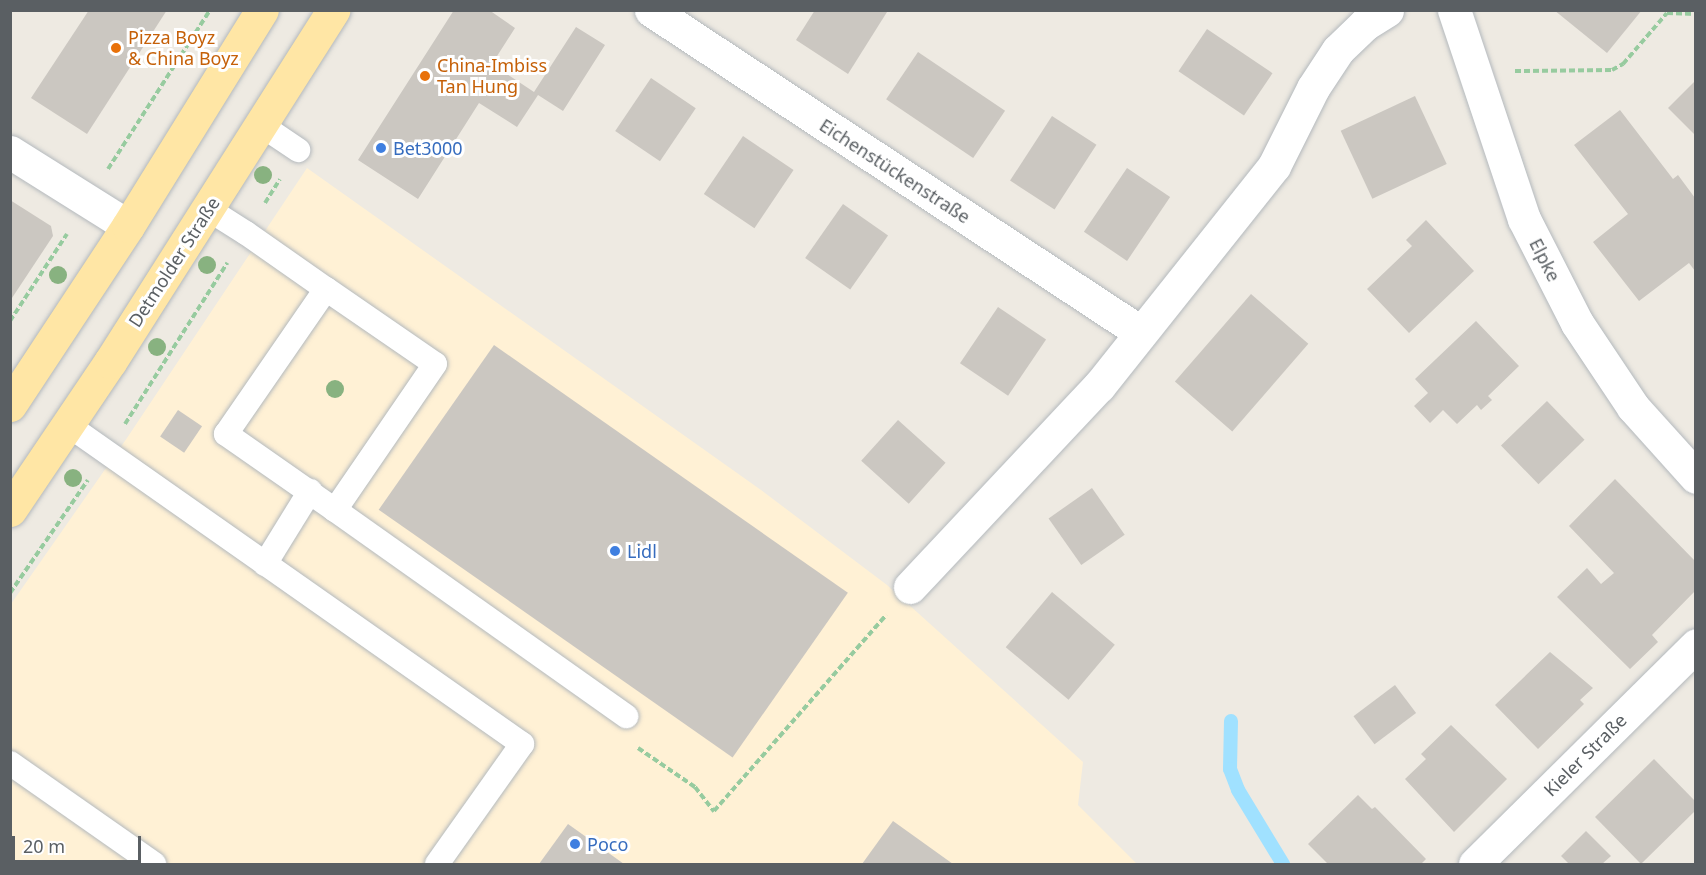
<!DOCTYPE html>
<html>
<head>
<meta charset="utf-8">
<style>
	body { margin:0 }
	#map { position:relative; width:1706px; height:875px; overflow:hidden; background:#eeeae2; font-family:"Noto Sans",sans-serif }
	div>[style] { position:absolute }
	.commercial>* { inset:0; background:#fff1d5 }
	.stream>* { height:14px; margin:-7px; padding:0 7px; transform-origin:7px; border-radius:7px; background:#a0e1ff }
	.building>* { inset:0; background:#cbc7c1; transform-origin:0 0 }
	.path>* { height:4px; margin-top:-2px; transform-origin:0; background:repeating-linear-gradient(90deg,#97cb9f 0 6px,transparent 0 9px) }
	.roads { filter:drop-shadow(0 0 2px #b4b9bd) drop-shadow(0 0 2px #b4b9bd) }
	.service>* { height:24px; margin:-12px; padding:0 12px; transform-origin:12px; border-radius:12px; background:#fff }
	.minor>* { height:33px; margin:-16.5px; padding:0 16.5px; transform-origin:16.5px; border-radius:16.5px; background:#fff }
	.primary>* { height:33px; margin:-16.5px; padding:0 16.5px; transform-origin:16.5px; border-radius:16.5px; background:#ffe6a5 }
	.trees>* { width:18px; height:18px; margin:-9px; border-radius:50%; background:#88b280 }
	.dots>* { width:16px; height:16px; translate:-50% -50%; box-sizing:border-box; border:3px solid #fff; border-radius:50% }
	span { translate:-50% -50%; white-space:nowrap; text-align:center; line-height:1.15; -webkit-text-stroke:6px #fff; paint-order:stroke }
	.food-label { font-size:18px; color:#c56008 }
	.left { translate:0 -50%; text-align:left }
	.shop-label { font-size:18px; color:#366cbe }
	.street-label { font-size:18px; color:#5a5f63 }
	.frame { position:absolute; inset:0; border:12px solid #5a5f63; pointer-events:none }
	.scale { position:absolute; left:12px; top:836px; width:129px; height:27px; box-sizing:border-box; border:3px solid #5a5f63; border-top:0; padding-left:8px; font-size:18px; line-height:21px; white-space:nowrap; color:#5a5f63; -webkit-text-stroke:4px #fff; paint-order:stroke }
</style>
</head>
<body>
<div id="map">
	<div class="commercial">
		<div style="clip-path:polygon(307px 168px,761px 490px,887px 585px,1083px 762px,1078px 805px,1137px 864px,11px 864px,11px 604px,127px 438px)"></div>
	</div>
	<div class="stream">
		<div style="left:1231px;top:721px;width:48px;rotate:91.2deg"></div>
		<div style="left:1230px;top:769px;width:22px;rotate:69deg"></div>
		<div style="left:1238px;top:790px;width:87px;rotate:58.7deg"></div>
	</div>
	<div class="building">
		<div style="clip-path:polygon(89px 10px,167px 10px,87px 134px,31px 98px)"></div>
		<div style="clip-path:polygon(454px 10px,489px 10px,515px 28px,492px 64px,534px 92px,576px 27px,605px 45px,563px 111px,538px 95px,517px 127px,479px 103px,418px 199px,358px 160px)"></div>
		<div style="clip-path:polygon(815px 10px,884px 10px,887px 12px,848px 74px,796px 40px)"></div>
		<div style="clip-path:polygon(1554px 10px,1642px 10px,1607px 53px)"></div>
		<div style="left:1207px;top:29px;width:79px;height:51px;rotate:34deg"></div>
		<div style="left:918px;top:52px;width:105px;height:57px;rotate:34deg"></div>
		<div style="left:651px;top:78px;width:54px;height:64px;rotate:34deg"></div>
		<div style="clip-path:polygon(1694px 82px,1695px 83px,1695px 135px,1668px 108px)"></div>
		<div style="left:1415px;top:96px;width:75px;height:82px;rotate:65deg"></div>
		<div style="clip-path:polygon(1620px 110px,1673px 179px,1678px 175px,1695px 198px,1695px 271px,1689px 263px,1639px 301px,1593px 242px,1628px 214px,1574px 145px)"></div>
		<div style="left:1052px;top:116px;width:53px;height:77px;rotate:33deg"></div>
		<div style="left:743px;top:136px;width:61px;height:70px;rotate:34deg"></div>
		<div style="left:1127px;top:168px;width:52px;height:77px;rotate:34deg"></div>
		<div style="clip-path:polygon(10px 200px,51px 226px,53px 236px,10px 301px)"></div>
		<div style="left:843px;top:204px;width:55px;height:66px;rotate:35deg"></div>
		<div style="clip-path:polygon(1426px 220px,1474px 271px,1409px 333px,1367px 289px,1412px 246px,1406px 240px)"></div>
		<div style="left:1251px;top:294px;width:76px;height:116px;rotate:41deg"></div>
		<div style="left:998px;top:307px;width:58px;height:68px;rotate:34deg"></div>
		<div style="clip-path:polygon(1476px 321px,1519px 366px,1488px 396px,1492px 400px,1481px 410px,1477px 405px,1457px 424px,1443px 410px,1430px 423px,1414px 406px,1428px 393px,1415px 379px)"></div>
		<div style="left:494px;top:345px;width:432px;height:201px;rotate:35deg"></div>
		<div style="left:1547px;top:401px;width:54px;height:64px;rotate:46deg"></div>
		<div style="left:178px;top:410px;width:29px;height:32px;rotate:34deg"></div>
		<div style="left:898px;top:420px;width:64px;height:55px;rotate:42deg"></div>
		<div style="clip-path:polygon(1615px 479px,1695px 561px,1695px 591px,1652px 635px,1658px 642px,1630px 669px,1557px 597px,1587px 568px,1601px 584px,1614px 573px,1569px 526px)"></div>
		<div style="left:1092px;top:488px;width:57px;height:53px;rotate:55deg"></div>
		<div style="left:1052px;top:592px;width:82px;height:72px;rotate:40deg"></div>
		<div style="clip-path:polygon(1550px 652px,1593px 688px,1580px 700px,1584px 704px,1538px 749px,1495px 705px)"></div>
		<div style="left:1395px;top:685px;width:35px;height:52px;rotate:53deg"></div>
		<div style="clip-path:polygon(1451px 725px,1507px 779px,1454px 832px,1405px 779px,1426px 759px,1421px 754px)"></div>
		<div style="clip-path:polygon(1654px 759px,1695px 801px,1695px 811px,1641px 864px,1595px 817px)"></div>
		<div style="clip-path:polygon(1358px 795px,1372px 809px,1375px 807px,1426px 859px,1421px 864px,1328px 864px,1308px 844px)"></div>
		<div style="clip-path:polygon(893px 821px,953px 864px,862px 864px)"></div>
		<div style="clip-path:polygon(568px 824px,624px 864px,539px 864px)"></div>
		<div style="clip-path:polygon(1586px 831px,1611px 856px,1602px 864px,1569px 864px,1561px 856px)"></div>
	</div>
	<div class="path">
		<div style="left:1515px;top:71px;width:97px;rotate:-0.6deg"></div>
		<div style="left:1612px;top:70px;width:13px;rotate:-29deg"></div>
		<div style="left:1623px;top:64px;width:67px;rotate:-49.2deg"></div>
		<div style="left:1667px;top:13px;width:29px;rotate:2deg"></div>
		<div style="left:108px;top:169px;width:189px;rotate:-57.3deg"></div>
		<div style="left:265px;top:203px;width:28px;rotate:-58deg"></div>
		<div style="left:10px;top:321px;width:104px;rotate:-56.8deg"></div>
		<div style="left:125px;top:424px;width:191px;rotate:-57.6deg"></div>
		<div style="left:10px;top:593px;width:137px;rotate:-55.4deg"></div>
		<div style="left:638px;top:748px;width:69px;rotate:34.4deg"></div>
		<div style="left:695px;top:787px;width:31px;rotate:52deg"></div>
		<div style="left:714px;top:811px;width:261px;rotate:-48.7deg"></div>
	</div>
	<div class="roads">
		<div class="service">
			<div style="left:261px;top:125px;width:45px;rotate:34deg"></div>
			<div style="left:208px;top:209px;width:45px;rotate:32.3deg"></div>
			<div style="left:246px;top:233px;width:98px;rotate:35deg"></div>
			<div style="left:326px;top:289px;width:132px;rotate:34.5deg"></div>
			<div style="left:435px;top:364px;width:177px;rotate:124.4deg"></div>
			<div style="left:335px;top:510px;width:133px;rotate:-145.1deg"></div>
			<div style="left:226px;top:434px;width:176px;rotate:-55.4deg"></div>
			<div style="left:68px;top:425px;width:555px;rotate:35.09deg"></div>
			<div style="left:522px;top:744px;width:147px;rotate:125.3deg"></div>
			<div style="left:335px;top:510px;width:357px;rotate:35.3deg"></div>
			<div style="left:265px;top:564px;width:86px;rotate:-58.3deg"></div>
			<div style="left:10px;top:763px;width:176px;rotate:35deg"></div>
		</div>
		<div class="minor">
			<div style="left:651px;top:10px;width:585px;rotate:33.36deg"></div>
			<div style="left:1454px;top:10px;width:220px;rotate:71.5deg"></div>
			<div style="left:1524px;top:219px;width:117px;rotate:63deg"></div>
			<div style="left:1577px;top:323px;width:101px;rotate:56.3deg"></div>
			<div style="left:1633px;top:407px;width:94px;rotate:48deg"></div>
			<div style="left:10px;top:152px;width:139px;rotate:32.1deg"></div>
			<div style="left:910px;top:587px;width:276px;rotate:-46.8deg"></div>
			<div style="left:1099px;top:386px;width:281px;rotate:-51.5deg"></div>
			<div style="left:1274px;top:166px;width:87px;rotate:-63.4deg"></div>
			<div style="left:1313px;top:88px;width:45px;rotate:-56.7deg"></div>
			<div style="left:1338px;top:50px;width:37px;rotate:-44deg"></div>
			<div style="left:1365px;top:24px;width:26px;rotate:-32deg"></div>
			<div style="left:1475px;top:864px;width:311px;rotate:-44.7deg"></div>
		</div>
		<div class="primary">
			<div style="left:10px;top:405px;width:214px;rotate:-56.6deg"></div>
			<div style="left:128px;top:226px;width:254px;rotate:-58.2deg"></div>
			<div style="left:10px;top:510px;width:179px;rotate:-56deg"></div>
			<div style="left:110px;top:362px;width:417px;rotate:-57.6deg"></div>
		</div>
	</div>
	<div class="trees">
		<div style="left:263px;top:175px"></div>
		<div style="left:207px;top:265px"></div>
		<div style="left:58px;top:275px"></div>
		<div style="left:157px;top:347px"></div>
		<div style="left:335px;top:389px"></div>
		<div style="left:73px;top:478px"></div>
	</div>
	<div class="dots">
		<div style="left:116px;top:48px;background:#e8710a"></div>
		<div style="left:425px;top:76px;background:#e8710a"></div>
		<div style="left:381px;top:148px;background:#3f7fe0"></div>
		<div style="left:615px;top:551px;background:#3f7fe0"></div>
		<div style="left:575px;top:844px;background:#3f7fe0"></div>
	</div>
	<div class="food-label">
		<span class="left" style="left:128px;top:48px">Pizza Boyz<br>&amp; China Boyz</span>
		<span class="left" style="left:437px;top:76px">China-Imbiss<br>Tan Hung</span>
	</div>
	<div class="shop-label">
		<span class="left" style="left:393px;top:148px">Bet3000</span>
		<span class="left" style="left:627px;top:551px">Lidl</span>
		<span class="left" style="left:587px;top:844px">Poco</span>
	</div>
	<div class="street-label">
		<span style="left:895px;top:171px;rotate:33deg">Eichenstückenstraße</span>
		<span style="left:1545px;top:260px;rotate:63deg">Elpke</span>
		<span style="left:174px;top:262px;rotate:-57deg">Detmolder Straße</span>
		<span style="left:1585px;top:755px;rotate:-45deg">Kieler Straße</span>
	</div>
	<div class="frame"></div>
	<div class="scale">20 m</div>
</div>
</body>
</html>
